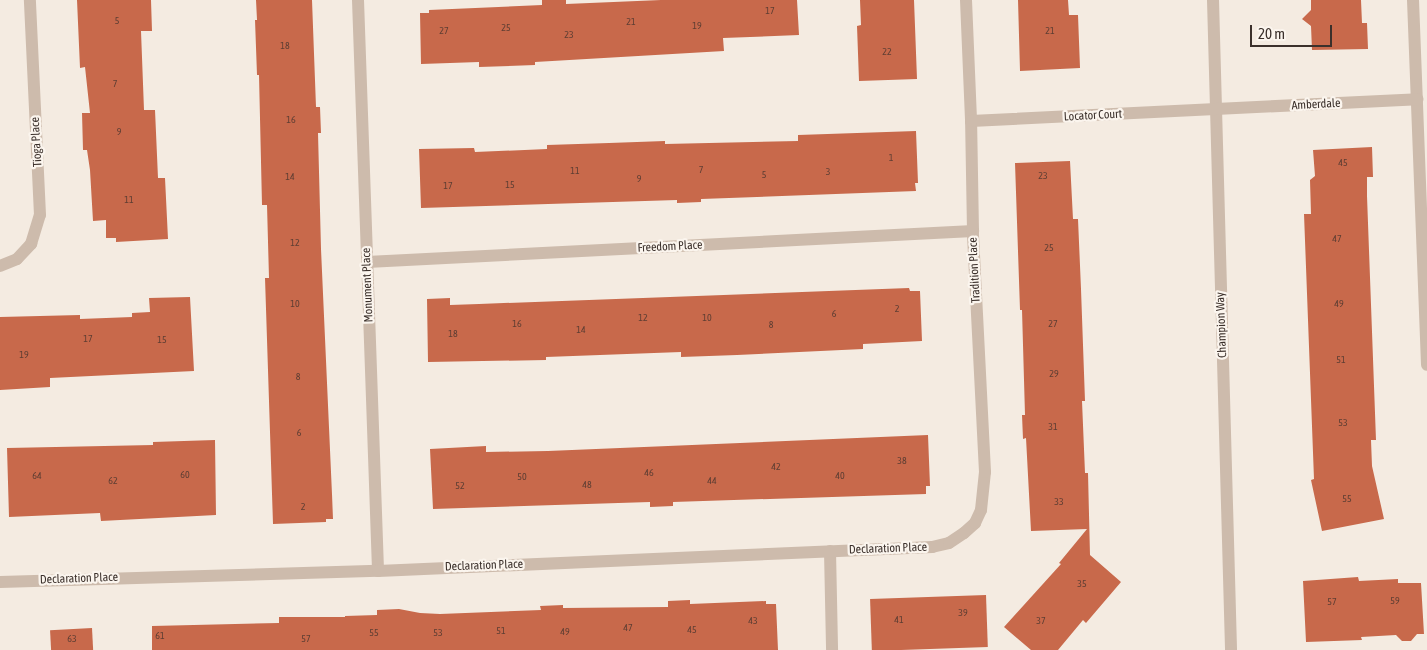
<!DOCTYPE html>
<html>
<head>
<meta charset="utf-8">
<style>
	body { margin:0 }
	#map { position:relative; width:1427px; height:650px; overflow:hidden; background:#f4ebe1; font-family:"Asap Condensed",sans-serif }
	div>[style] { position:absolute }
	.building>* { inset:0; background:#c8694b; transform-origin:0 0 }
	.minor>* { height:12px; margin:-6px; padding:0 6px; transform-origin:6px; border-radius:6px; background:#cdbbac }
	.tertiary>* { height:12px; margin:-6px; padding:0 6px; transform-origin:6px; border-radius:6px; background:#cdbbac }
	span { translate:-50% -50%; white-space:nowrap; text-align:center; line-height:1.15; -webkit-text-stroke:4.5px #fbf5ee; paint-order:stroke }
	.number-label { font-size:10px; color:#5e3e33 }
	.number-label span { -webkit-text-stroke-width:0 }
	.street-label { font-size:12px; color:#3b302b }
	.scale { position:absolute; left:1250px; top:25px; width:82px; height:22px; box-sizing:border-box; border:2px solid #3b302b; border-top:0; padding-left:6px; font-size:15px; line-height:18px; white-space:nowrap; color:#3b302b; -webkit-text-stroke:4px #fbf5ee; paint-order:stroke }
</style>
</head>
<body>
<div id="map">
	<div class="building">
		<div style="clip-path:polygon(77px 0,151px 0,152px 31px,141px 31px,144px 110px,155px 110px,158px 178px,165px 178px,168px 239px,116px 242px,116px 238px,106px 238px,106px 220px,93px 221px,90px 170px,87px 150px,83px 150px,82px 113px,90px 113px,85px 67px,80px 68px)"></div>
		<div style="clip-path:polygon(256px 0,312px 0,316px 107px,320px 107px,321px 133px,318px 133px,321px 249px,332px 494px,333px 519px,326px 519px,326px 522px,273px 524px,265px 278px,269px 278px,267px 205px,262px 205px,259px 75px,257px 75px,255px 20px,257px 20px)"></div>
		<div style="clip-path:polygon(542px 0,566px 0,566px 4px,661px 0,797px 0,799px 35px,723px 38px,724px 51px,535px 62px,535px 65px,479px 67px,479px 62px,421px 64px,420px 13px,429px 13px,429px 10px,542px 5px)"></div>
		<div style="clip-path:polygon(860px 0,914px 0,917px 79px,859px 81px,857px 26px,861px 25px)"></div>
		<div style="clip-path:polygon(1018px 0,1068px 0,1069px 15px,1078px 15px,1080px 68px,1020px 71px)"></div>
		<div style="clip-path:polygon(1311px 0,1361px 0,1362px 23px,1367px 23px,1368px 49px,1312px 50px,1311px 26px,1302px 19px,1311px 10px)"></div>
		<div style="clip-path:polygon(916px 131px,918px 183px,915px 183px,916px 191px,701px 199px,701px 202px,677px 203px,677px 200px,421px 208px,419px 149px,474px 148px,475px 152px,547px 149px,547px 145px,609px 143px,665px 141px,665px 144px,798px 141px,798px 135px)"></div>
		<div style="clip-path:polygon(1372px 147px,1373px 177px,1367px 177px,1367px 196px,1376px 440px,1371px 440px,1372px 466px,1384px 519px,1322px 531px,1311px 480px,1314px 479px,1304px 214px,1311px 214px,1310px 180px,1315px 176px,1313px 150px)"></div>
		<div style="clip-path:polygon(1070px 161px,1073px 219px,1078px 219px,1081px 289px,1085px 401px,1082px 401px,1085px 473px,1088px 473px,1090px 555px,1121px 582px,1086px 623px,1083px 620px,1058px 650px,1031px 650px,1004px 627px,1061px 564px,1059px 563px,1087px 529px,1031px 531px,1026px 438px,1023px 439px,1022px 415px,1025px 415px,1022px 310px,1020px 310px,1015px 163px)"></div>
		<div style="clip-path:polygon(909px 288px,910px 291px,920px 291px,922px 341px,863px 344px,863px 349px,737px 355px,681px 357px,681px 352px,546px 357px,546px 360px,428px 362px,427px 299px,450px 298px,450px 305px,479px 304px)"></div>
		<div style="clip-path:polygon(190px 297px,194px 371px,50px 378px,50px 387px,0 390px,0 317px,80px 315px,80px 319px,132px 317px,132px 313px,150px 312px,149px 298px)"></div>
		<div style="clip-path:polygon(928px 435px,930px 486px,926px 486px,926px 494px,673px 502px,673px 506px,650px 507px,650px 502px,433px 509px,430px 449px,486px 446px,486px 452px,548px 451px)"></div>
		<div style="clip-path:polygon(215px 440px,216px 515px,101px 521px,100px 513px,9px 517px,7px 448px,153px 445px,153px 442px)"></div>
		<div style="clip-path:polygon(1358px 577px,1359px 581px,1398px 579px,1398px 583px,1421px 583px,1424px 634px,1417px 634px,1411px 641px,1402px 641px,1396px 635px,1361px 637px,1362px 640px,1306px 642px,1303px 581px)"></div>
		<div style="left:986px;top:595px;width:52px;height:116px;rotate:88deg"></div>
		<div style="clip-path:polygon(690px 600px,690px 604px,766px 601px,766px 604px,776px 604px,778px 650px,152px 650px,152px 626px,279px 623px,279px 617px,345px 617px,345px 616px,377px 615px,377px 610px,399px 609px,420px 613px,440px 614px,541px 610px,540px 606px,563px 605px,563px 608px,668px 607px,668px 601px)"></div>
		<div style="left:92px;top:628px;width:22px;height:42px;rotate:87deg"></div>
	</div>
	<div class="minor">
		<div style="left:358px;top:0;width:571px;rotate:87.99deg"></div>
		<div style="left:966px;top:0;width:121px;rotate:87.6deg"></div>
		<div style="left:1413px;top:0;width:365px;rotate:87.8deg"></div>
		<div style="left:367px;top:262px;width:607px;rotate:-2.93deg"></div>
		<div style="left:0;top:266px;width:18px;rotate:-22deg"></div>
		<div style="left:17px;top:259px;width:21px;rotate:-47deg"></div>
		<div style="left:31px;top:244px;width:30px;rotate:-73deg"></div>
		<div style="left:40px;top:215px;width:215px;rotate:-92.7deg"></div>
		<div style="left:830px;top:551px;width:99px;rotate:88.8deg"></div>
	</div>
	<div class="tertiary">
		<div style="left:1213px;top:0;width:650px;rotate:88.41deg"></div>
		<div style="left:0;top:582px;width:378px;rotate:-1.7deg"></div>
		<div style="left:378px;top:571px;width:555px;rotate:-2.48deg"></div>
		<div style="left:932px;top:547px;width:17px;rotate:-13deg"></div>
		<div style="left:949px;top:543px;width:18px;rotate:-34deg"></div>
		<div style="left:964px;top:533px;width:15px;rotate:-42deg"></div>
		<div style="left:975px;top:523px;width:14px;rotate:-65deg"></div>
		<div style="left:981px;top:510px;width:38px;rotate:-84deg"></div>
		<div style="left:985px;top:472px;width:241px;rotate:-92.9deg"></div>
		<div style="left:973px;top:231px;width:110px;rotate:-91deg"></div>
		<div style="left:971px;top:121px;width:447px;rotate:-2.8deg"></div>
	</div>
	<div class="number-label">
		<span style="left:770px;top:11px">17</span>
		<span style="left:117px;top:21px">5</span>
		<span style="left:631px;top:22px">21</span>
		<span style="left:697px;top:26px">19</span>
		<span style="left:506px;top:28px">25</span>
		<span style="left:444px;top:31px">27</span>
		<span style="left:1050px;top:31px">21</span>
		<span style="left:569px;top:35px">23</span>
		<span style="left:285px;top:46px">18</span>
		<span style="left:887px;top:52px">22</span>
		<span style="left:115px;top:84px">7</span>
		<span style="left:291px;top:120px">16</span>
		<span style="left:119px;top:132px">9</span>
		<span style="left:891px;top:158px">1</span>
		<span style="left:1343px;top:163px">45</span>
		<span style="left:701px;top:170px">7</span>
		<span style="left:575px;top:171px">11</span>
		<span style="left:828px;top:172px">3</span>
		<span style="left:764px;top:175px">5</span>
		<span style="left:1043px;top:176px">23</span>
		<span style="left:290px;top:177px">14</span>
		<span style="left:639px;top:179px">9</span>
		<span style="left:510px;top:185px">15</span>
		<span style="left:448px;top:186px">17</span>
		<span style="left:129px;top:200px">11</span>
		<span style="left:1337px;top:239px">47</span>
		<span style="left:295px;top:243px">12</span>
		<span style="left:1049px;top:248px">25</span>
		<span style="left:295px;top:304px">10</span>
		<span style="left:1339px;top:304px">49</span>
		<span style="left:897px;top:309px">2</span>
		<span style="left:834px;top:314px">6</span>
		<span style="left:643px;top:318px">12</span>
		<span style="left:707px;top:318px">10</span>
		<span style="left:517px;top:324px">16</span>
		<span style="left:1053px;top:324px">27</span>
		<span style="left:771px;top:325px">8</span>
		<span style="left:581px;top:330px">14</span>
		<span style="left:453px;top:334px">18</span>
		<span style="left:88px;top:339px">17</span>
		<span style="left:162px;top:340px">15</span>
		<span style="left:24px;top:355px">19</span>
		<span style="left:1341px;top:360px">51</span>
		<span style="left:1054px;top:374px">29</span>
		<span style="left:298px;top:377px">8</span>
		<span style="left:1343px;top:423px">53</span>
		<span style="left:1053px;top:427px">31</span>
		<span style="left:299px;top:433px">6</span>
		<span style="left:902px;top:461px">38</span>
		<span style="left:776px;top:467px">42</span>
		<span style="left:649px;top:473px">46</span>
		<span style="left:185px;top:475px">60</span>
		<span style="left:37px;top:476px">64</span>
		<span style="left:840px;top:476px">40</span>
		<span style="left:522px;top:477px">50</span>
		<span style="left:113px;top:481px">62</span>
		<span style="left:712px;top:481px">44</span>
		<span style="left:587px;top:485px">48</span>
		<span style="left:460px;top:486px">52</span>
		<span style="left:1347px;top:499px">55</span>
		<span style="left:1059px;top:502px">33</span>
		<span style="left:303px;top:507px">2</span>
		<span style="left:1082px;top:584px">35</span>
		<span style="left:1395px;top:601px">59</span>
		<span style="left:1332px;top:602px">57</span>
		<span style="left:963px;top:613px">39</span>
		<span style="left:899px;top:620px">41</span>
		<span style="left:753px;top:621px">43</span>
		<span style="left:1041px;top:621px">37</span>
		<span style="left:628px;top:628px">47</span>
		<span style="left:692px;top:630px">45</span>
		<span style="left:501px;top:631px">51</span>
		<span style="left:565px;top:632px">49</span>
		<span style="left:374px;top:633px">55</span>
		<span style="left:438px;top:633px">53</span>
		<span style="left:160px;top:636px">61</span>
		<span style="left:72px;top:639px">63</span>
		<span style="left:306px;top:639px">57</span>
	</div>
	<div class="street-label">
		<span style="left:1316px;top:105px;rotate:-3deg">Amberdale</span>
		<span style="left:1093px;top:116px;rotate:-3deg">Locator Court</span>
		<span style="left:37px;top:142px;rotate:-93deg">Tioga Place</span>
		<span style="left:670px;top:247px;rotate:-3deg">Freedom Place</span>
		<span style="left:975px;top:270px;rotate:-93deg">Tradition Place</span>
		<span style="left:368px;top:285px;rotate:-92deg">Monument Place</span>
		<span style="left:1222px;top:325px;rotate:-92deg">Champion Way</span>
		<span style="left:888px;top:549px;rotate:-2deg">Declaration Place</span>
		<span style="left:484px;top:566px;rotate:-2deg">Declaration Place</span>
		<span style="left:79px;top:579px;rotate:-2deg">Declaration Place</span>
	</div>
	<div class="scale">20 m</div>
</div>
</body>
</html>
